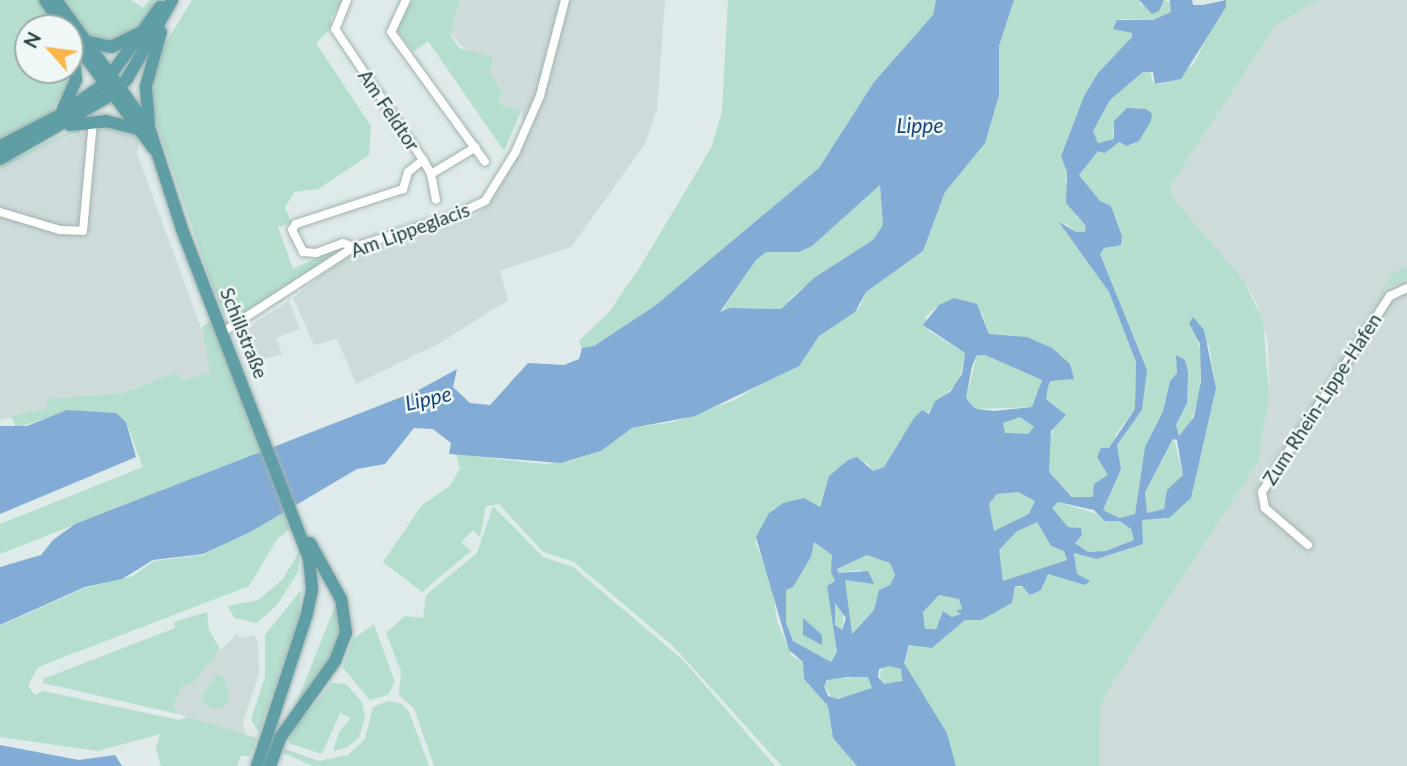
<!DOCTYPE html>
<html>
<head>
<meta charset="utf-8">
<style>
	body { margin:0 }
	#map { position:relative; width:1407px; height:766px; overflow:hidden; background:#deebea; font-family:Lato,sans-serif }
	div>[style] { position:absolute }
	.built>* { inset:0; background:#cddbda }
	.green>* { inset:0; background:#b5decf }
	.round { border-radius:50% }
	.water>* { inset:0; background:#82abd5 }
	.roads { filter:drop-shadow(0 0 2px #a1b2b2) drop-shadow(0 0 2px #a1b2b2) }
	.street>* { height:8px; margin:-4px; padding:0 4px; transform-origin:4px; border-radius:4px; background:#fff }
	.primary>* { height:12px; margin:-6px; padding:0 6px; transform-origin:6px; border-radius:6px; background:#5f9ea4 }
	span { translate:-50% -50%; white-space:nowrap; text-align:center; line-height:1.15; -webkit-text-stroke:5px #eff8f6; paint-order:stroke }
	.street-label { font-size:19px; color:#1f3a3c }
	.water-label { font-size:21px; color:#15467c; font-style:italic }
	.north { position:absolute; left:14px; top:14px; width:70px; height:70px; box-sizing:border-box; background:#eff8f6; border:2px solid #9cacac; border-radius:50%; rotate:298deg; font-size:19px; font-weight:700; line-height:28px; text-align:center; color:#1f3a3c }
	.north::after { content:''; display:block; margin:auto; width:24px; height:32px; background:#fcb54b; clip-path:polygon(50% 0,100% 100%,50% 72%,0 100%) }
</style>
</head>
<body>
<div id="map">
	<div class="built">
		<div style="clip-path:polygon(459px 0,665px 0,657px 109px,645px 144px,571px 247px,500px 271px,508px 300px,440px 343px,356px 384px,337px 339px,314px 345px,293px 298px,348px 255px,475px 216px,489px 204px,527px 139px,521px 111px,500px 105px,502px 91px,489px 73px,450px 34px)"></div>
		<div style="clip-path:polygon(1318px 0,1407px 0,1407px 766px,1099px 766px,1100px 709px,1106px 693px,1258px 462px,1269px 395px,1268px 342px,1256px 302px,1244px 281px,1175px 206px,1170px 195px,1172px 183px,1276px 25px)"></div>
		<div style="clip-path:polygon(112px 128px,135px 135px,139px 142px,137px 153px,208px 347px,210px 373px,180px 381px,177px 372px,123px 393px,46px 399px,48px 408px,0 420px,0 170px,60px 138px)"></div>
		<div style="clip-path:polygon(289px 301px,300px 329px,276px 338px,282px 354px,260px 360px,244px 330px)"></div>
		<div style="clip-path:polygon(237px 634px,240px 638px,254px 635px,258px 643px,259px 674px,243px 722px,246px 736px,178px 714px,173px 705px,182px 687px)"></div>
	</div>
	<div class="green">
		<div style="clip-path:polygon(0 0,39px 0,57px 28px,28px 28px,28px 70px,70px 70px,72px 77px,51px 113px,0 138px)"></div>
		<div style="clip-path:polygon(63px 0,131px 0,143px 8px,150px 0,159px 0,138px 27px,117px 42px,92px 39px)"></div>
		<div style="clip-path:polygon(192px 0,343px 0,331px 18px,331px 28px,316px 43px,371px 126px,369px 155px,318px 189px,294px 192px,285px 208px,292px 223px,278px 227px,293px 269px,343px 245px,347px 249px,236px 319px,224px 314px,213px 288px,152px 110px,154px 73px,162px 49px)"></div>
		<div style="clip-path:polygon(412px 0,459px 0,450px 35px,459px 48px,493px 57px,489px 73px,502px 91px,499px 104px,521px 111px,504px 151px,428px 41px,413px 52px,396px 29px)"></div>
		<div style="clip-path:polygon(728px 0,936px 0,933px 15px,874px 82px,819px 168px,656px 305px,594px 346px,582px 348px,579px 341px,609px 312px,640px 267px,711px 148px,722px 112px)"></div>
		<div style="clip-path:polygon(1014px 0,1139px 0,1141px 5px,1160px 7px,1164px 0,1172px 3px,1171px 12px,1153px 20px,1119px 19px,1115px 23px,1114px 29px,1132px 33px,1132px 37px,1098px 73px,1084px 96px,1061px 155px,1067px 172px,1065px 182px,1077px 217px,1087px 226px,1085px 232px,1076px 232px,1062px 221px,1109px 292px,1136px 362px,1135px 409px,1116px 434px,1108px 475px,1093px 497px,1073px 497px,1049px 472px,1046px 455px,1059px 409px,1046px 399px,1049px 381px,1074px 379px,1013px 335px,989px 334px,982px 313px,939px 305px,925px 317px,929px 331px,965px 353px,959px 381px,902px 437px,884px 467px,873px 471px,866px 462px,827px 483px,819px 507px,774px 508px,769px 513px,755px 542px,771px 580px,777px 621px,792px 656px,803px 662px,804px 679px,828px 706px,833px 738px,857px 766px,782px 766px,674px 647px,574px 562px,543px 552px,499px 504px,486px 506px,480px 537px,473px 530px,461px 542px,471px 551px,422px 592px,383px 562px,422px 505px,450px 486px,460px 468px,456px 454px,544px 464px,571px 461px,600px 451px,632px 428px,673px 422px,735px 400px,803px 358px,819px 336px,860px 307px,866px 292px,923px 251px,945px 192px,999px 95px,999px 46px)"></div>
		<div style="clip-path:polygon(1226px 0,1318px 0,1276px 25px,1172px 183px,1170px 195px,1244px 281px,1263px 321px,1269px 395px,1258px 462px,1106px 693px,1100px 709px,1099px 766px,956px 766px,947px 733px,904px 663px,910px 645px,932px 648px,965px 620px,982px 619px,1012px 603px,1015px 586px,1041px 590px,1047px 574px,1085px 585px,1077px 574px,1074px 552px,1097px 559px,1143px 544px,1142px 520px,1166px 519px,1188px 501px,1193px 487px,1216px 388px,1209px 345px,1197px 341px,1201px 350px,1200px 394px,1190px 424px,1179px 436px,1176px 425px,1187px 403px,1187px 387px,1176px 355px,1177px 373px,1170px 381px,1163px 410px,1145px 447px,1135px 514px,1119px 518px,1103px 510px,1121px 469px,1117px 445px,1142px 410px,1147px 370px,1100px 254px,1104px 248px,1120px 245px,1122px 236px,1111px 206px,1100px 201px,1079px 175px,1098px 150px,1119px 142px,1133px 145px,1151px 121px,1113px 128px,1114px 139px,1098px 143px,1093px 131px,1110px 100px,1143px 72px,1150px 70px,1153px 82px,1160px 85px,1193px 65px)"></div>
		<div style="clip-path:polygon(78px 130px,83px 140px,76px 133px,60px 138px,0 170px,0 166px,60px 136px)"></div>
		<div style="clip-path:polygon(880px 185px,883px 226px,873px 240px,797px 292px,781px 309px,730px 308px,720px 314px,756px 260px,766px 252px,799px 252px,811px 246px)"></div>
		<div style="clip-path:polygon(1400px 269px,1407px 269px,1407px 279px,1387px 286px,1364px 319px,1392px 275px)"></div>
		<div style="clip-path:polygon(210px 321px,262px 451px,0 554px,0 524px,143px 467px,126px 422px,116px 413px,67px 411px,16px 428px,11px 416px,48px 408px,45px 399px,124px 393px,177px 372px,181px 381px,210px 373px,202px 327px)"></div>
		<div style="clip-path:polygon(977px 355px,985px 355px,1042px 380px,1032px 407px,976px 409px,966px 398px)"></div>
		<div style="clip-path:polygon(1020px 417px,1034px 428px,1028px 435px,1005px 434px,1003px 423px)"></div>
		<div style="clip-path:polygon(1174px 439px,1183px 475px,1167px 490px,1164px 509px,1147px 513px,1145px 491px)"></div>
		<div style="clip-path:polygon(1017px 492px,1035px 501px,1029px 515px,994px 531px,989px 504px,997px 494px)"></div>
		<div style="clip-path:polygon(1058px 502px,1120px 521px,1131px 529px,1134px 540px,1106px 551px,1088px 552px,1075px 543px,1075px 527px,1068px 527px,1051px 508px)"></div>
		<div style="clip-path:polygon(493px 506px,543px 557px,573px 567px,683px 660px,775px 766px,434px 766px,414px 708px,399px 695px,401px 671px,386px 633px,405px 616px,423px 618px,426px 595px,477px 553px)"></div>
		<div style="clip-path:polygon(286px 510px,291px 528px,278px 538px,249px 586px,38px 667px,28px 686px,35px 695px,43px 691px,179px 720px,188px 717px,257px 738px,250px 756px,241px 756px,237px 766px,161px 766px,156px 748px,160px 734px,98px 751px,0 737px,0 626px,85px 588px,133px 576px,154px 561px,203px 555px)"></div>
		<div style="clip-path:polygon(1037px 522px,1051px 546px,1064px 551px,1067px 560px,1003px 581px,998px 550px,1016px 532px)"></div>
		<div style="clip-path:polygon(296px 541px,300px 549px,298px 572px,277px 605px,257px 623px,234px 618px,228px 606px,258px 600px,282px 580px,299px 552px)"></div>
		<div style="clip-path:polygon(814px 542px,822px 543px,832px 555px,836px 581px,828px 586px,837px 652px,831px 662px,793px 641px,786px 623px,786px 590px,793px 587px,811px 557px)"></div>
		<div style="clip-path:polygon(867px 555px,890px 563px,895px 575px,890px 585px,880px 590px,874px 610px,851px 634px,845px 580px,874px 583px,861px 570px,839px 573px,837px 569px)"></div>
		<div style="clip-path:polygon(301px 590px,299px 616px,259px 733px,251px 720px,265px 677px,265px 635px)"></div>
		<div style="clip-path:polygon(939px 595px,959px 599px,962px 609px,957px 611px,961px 614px,955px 618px,944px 612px,935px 629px,925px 629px,923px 612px)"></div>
		<div style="clip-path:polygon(337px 601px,342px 616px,338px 648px,289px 722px)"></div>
		<div style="clip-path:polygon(835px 603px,844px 611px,842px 630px,835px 625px)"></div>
		<div style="clip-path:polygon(207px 612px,209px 630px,220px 649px,195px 681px,182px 687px,173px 705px,178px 714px,43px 683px,43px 679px,175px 628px,174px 622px)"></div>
		<div style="clip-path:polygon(374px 624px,395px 682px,388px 695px,370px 700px,343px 668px,353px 639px)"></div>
		<div class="round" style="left:880px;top:664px;width:22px;height:22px"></div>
		<div style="clip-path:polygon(216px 675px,223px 677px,230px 700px,219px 709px,207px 706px,201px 699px)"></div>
		<div style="clip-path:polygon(868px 676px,872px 688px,856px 695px,833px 699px,824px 686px,829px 679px)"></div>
		<div style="clip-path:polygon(332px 683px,346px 684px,362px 702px,365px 718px,359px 737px,348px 747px,333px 751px,339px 732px,351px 718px,340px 713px,322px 754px,288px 743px,296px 726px)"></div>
		<div style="clip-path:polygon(388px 701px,402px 704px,409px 712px,429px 766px,313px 766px,283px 753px,285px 749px,319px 761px,348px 755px,365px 739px,373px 707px)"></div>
	</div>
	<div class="water">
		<div style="clip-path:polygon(evenodd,936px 0,1014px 0,999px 46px,999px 95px,985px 143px,945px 192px,923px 251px,866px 292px,855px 312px,819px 336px,799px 366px,695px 416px,632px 428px,601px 451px,561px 463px,449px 454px,451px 443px,433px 429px,414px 428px,385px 464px,357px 469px,252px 531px,203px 554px,153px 560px,122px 579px,85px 587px,0 625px,0 567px,41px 555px,53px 540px,75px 524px,417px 391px,457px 369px,453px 387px,470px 403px,490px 405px,528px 363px,564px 365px,579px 359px,582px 348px,594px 346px,656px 305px,819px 168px,874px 82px,933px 15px,936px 0,880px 185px,883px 225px,873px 240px,814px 278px,781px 309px,730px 308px,720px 312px,756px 260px,766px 252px,799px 252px,812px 246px,880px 185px)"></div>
		<div style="clip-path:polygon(1139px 0,1164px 0,1159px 11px,1152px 14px)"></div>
		<div style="clip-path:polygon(evenodd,1170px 0,1192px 0,1193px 5px,1203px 5px,1226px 0,1226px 7px,1181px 79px,1155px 84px,1153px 72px,1143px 72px,1110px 100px,1093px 131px,1098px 143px,1114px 139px,1114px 121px,1127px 108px,1146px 109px,1152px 114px,1151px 121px,1139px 141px,1127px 146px,1119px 142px,1105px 153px,1098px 151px,1079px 175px,1100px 201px,1111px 206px,1122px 236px,1121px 245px,1104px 248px,1100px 254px,1147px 370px,1142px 410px,1117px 445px,1121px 469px,1103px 510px,1119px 518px,1135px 514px,1145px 447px,1163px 411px,1170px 381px,1177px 373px,1176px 355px,1185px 360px,1188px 372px,1187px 403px,1176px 425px,1179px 436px,1194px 417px,1201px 381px,1200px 344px,1189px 323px,1193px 317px,1204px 330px,1216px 388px,1191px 498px,1169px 518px,1142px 520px,1143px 544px,1097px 559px,1074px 553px,1077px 574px,1090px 581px,1085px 585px,1048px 574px,1041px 590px,1030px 595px,1022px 586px,1015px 586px,1012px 603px,981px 620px,965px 620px,932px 648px,909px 645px,904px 663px,947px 733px,956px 766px,857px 766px,833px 738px,828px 706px,804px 679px,803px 662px,789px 650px,756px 537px,769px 513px,783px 503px,804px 498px,820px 507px,829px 476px,848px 460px,857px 457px,873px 471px,884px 467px,914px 418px,922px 410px,929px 414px,935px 401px,950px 392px,962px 374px,965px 353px,923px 325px,939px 305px,954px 298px,977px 304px,989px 334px,1027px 337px,1052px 348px,1070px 364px,1074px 379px,1050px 381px,1048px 387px,1046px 399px,1066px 415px,1051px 431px,1049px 472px,1072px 497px,1093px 497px,1094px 484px,1108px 475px,1097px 457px,1101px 448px,1109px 448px,1135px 409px,1136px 362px,1109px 292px,1059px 222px,1076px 232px,1085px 232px,1086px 226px,1066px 203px,1067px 172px,1061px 156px,1084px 96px,1098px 73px,1132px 37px,1132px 33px,1113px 29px,1117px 20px,1153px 20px,1171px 12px,1170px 0,985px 355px,1042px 380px,1032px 407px,994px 411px,976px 409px,970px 403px,966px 398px,972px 366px,977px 355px,985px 355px,1170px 0,1020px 417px,1034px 427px,1028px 434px,1005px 433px,1003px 423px,1020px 417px,1170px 0,1173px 439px,1177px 440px,1183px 475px,1167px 490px,1164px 509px,1147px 513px,1145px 492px,1173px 439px,1170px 0,1018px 492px,1035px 501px,1029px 514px,994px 531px,989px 504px,997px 494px,1018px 492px,1170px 0,1058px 502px,1094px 510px,1105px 521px,1120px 521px,1131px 529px,1134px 540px,1106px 551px,1088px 552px,1075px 543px,1082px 535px,1081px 528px,1068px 527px,1052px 508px,1058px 502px,1170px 0,1037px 522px,1051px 546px,1064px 551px,1067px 560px,1003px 581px,999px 550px,1016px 532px,1037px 522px,1170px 0,814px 542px,832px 555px,831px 572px,835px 581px,827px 586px,837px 652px,831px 662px,793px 641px,786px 623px,786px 590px,793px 587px,811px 557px,814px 542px,1170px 0,867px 555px,890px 563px,895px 575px,890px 585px,879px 590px,874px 610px,852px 634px,845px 580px,874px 584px,868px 571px,839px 573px,837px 569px,867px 555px,1170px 0,939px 595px,959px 599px,962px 609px,956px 611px,961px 614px,952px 617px,943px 611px,936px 629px,925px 629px,923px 612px,939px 595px,1170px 0,835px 603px,846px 618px,842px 630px,835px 625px,835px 603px,1170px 0,889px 666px,901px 669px,902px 681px,884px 684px,878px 677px,879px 669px,889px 666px,1170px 0,847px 677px,868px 677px,872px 688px,838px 699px,828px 696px,824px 686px,827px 680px,847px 677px)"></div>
		<div style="clip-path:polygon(67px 410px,116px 413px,126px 422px,136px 457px,0 514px,0 426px,27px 426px)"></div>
		<div style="clip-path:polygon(803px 618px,822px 635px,822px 645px,803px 635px)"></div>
		<div style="clip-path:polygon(0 745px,79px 760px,115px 755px,122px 766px,0 766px)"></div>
	</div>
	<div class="roads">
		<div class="street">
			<div style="left:347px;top:0;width:31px;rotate:112deg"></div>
			<div style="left:335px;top:29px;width:158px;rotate:56.1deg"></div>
			<div style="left:423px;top:160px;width:19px;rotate:141deg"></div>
			<div style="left:408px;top:172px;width:18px;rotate:106deg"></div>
			<div style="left:403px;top:189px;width:113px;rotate:161.9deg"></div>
			<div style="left:296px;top:224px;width:7px;rotate:124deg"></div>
			<div style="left:292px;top:230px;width:25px;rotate:63deg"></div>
			<div style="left:303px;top:252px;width:13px;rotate:4deg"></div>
			<div style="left:316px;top:253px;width:29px;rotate:-20deg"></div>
			<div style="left:343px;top:243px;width:12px;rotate:20deg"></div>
			<div style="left:406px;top:0;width:35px;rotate:115deg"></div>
			<div style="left:391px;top:32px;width:160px;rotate:54.1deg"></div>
			<div style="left:423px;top:160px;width:16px;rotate:60deg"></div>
			<div style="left:431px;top:174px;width:26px;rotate:79deg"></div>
			<div style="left:431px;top:174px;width:52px;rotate:-31deg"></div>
			<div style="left:0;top:212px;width:63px;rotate:16.7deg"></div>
			<div style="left:60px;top:230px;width:23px;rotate:2deg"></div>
			<div style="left:83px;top:231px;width:109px;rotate:-84.8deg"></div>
			<div style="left:223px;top:332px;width:156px;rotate:-33deg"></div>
			<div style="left:354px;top:247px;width:102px;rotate:-17.2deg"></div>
			<div style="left:451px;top:217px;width:38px;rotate:-25deg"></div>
			<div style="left:485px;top:201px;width:57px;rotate:-58deg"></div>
			<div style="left:515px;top:153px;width:62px;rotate:-66.3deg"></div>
			<div style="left:540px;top:96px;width:99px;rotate:-75.4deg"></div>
			<div style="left:1308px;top:545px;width:57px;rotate:-139.3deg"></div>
			<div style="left:1265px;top:508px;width:16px;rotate:-101deg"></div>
			<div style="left:1262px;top:492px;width:234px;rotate:-56.9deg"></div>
			<div style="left:1390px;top:296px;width:19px;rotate:-25deg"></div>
		</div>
		<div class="primary">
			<div style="left:45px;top:0;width:34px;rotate:56deg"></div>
			<div style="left:56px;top:0;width:160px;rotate:54.1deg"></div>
			<div style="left:150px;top:130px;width:107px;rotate:72.1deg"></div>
			<div style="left:183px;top:232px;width:350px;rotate:68.9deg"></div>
			<div style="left:309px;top:559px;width:31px;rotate:84deg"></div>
			<div style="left:312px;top:590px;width:25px;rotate:102deg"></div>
			<div style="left:307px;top:614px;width:160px;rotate:108.2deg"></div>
			<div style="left:70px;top:36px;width:141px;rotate:53.4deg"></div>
			<div style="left:85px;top:41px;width:27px;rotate:13deg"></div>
			<div style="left:111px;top:47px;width:34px;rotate:-26deg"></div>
			<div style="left:63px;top:109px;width:32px;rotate:-66deg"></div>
			<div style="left:76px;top:80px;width:37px;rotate:-96deg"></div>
			<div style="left:149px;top:123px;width:37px;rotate:-95deg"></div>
			<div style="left:146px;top:86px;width:56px;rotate:-74.5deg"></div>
			<div style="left:70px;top:125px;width:36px;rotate:-6deg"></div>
			<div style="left:106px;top:121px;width:33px;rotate:14deg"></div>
			<div style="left:0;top:146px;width:68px;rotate:-27.3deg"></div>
			<div style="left:60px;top:115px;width:52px;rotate:-34.9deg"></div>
			<div style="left:103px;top:85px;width:97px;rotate:-53.8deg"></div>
			<div style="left:0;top:159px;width:128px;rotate:-30deg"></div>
			<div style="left:111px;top:95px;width:23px;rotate:-45deg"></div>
			<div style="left:127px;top:79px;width:91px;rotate:-60.3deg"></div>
			<div style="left:270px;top:766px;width:30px;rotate:-70deg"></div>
			<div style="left:280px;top:738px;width:95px;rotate:-54.5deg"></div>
			<div style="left:335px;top:661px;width:30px;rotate:-69deg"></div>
			<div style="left:346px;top:633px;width:34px;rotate:-98deg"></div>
			<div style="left:341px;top:599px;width:64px;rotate:-119deg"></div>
		</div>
	</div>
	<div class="street-label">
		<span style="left:389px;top:110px;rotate:56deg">Am Feldtor</span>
		<span style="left:410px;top:230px;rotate:-20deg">Am Lippeglacis</span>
		<span style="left:244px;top:333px;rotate:68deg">Schillstraße</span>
		<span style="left:1322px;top:399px;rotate:-57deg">Zum Rhein-Lippe-Hafen</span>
	</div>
	<div class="water-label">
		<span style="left:920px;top:125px">Lippe</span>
		<span style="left:428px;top:398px;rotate:-13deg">Lippe</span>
	</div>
	<div class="north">N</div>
</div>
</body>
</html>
